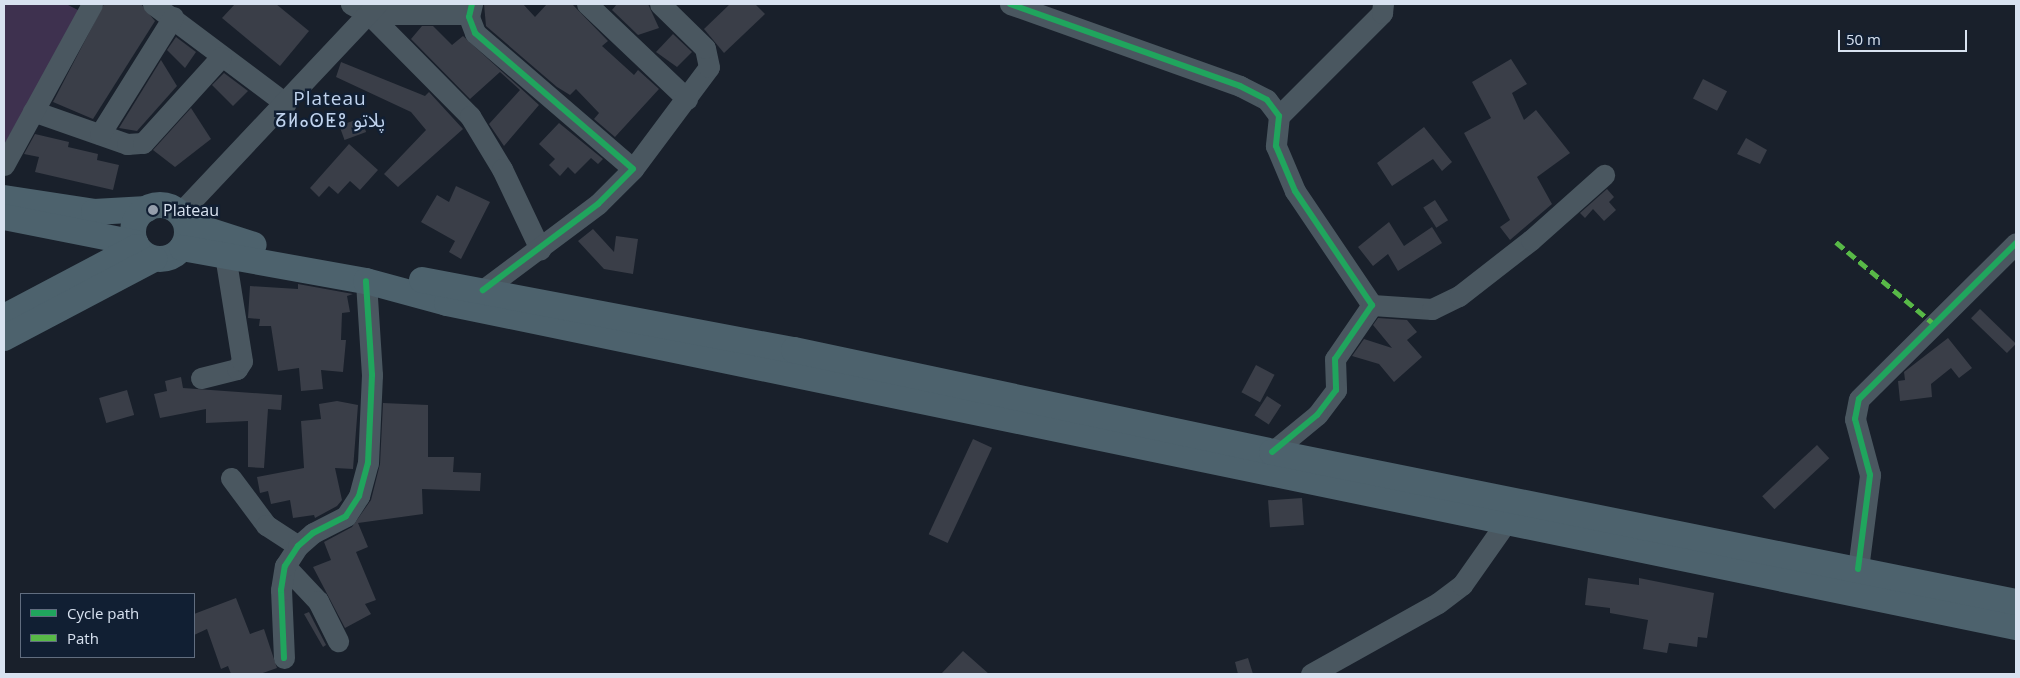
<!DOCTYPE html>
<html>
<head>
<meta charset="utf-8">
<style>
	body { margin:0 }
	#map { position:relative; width:2020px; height:678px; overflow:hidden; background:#19202b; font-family:"Open Sans","Noto Sans Arabic","Noto Sans Tifinagh",sans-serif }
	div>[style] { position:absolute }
	.green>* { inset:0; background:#3e314f }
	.building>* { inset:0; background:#3a3e48; transform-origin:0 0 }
	.minor>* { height:21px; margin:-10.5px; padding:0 10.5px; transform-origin:10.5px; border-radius:10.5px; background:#4a5760 }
	.major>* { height:26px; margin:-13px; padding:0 13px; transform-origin:13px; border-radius:13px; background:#4d626d }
	.major>.ring { margin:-13px; padding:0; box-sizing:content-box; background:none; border:26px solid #4d626d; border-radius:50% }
	.quiet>* { height:5px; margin-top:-2.5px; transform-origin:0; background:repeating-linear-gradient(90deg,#58b947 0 10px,transparent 0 15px) }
	.cycleway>* { height:6px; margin:-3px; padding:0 3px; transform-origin:3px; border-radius:3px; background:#20a55d }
	.dots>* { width:14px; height:14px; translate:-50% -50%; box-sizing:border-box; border:2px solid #111f33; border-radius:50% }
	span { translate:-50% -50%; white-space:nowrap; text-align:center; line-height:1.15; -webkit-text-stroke:5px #111f33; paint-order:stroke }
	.poi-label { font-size:16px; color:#d8e2f0 }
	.left { translate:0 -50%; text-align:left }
	.quarter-label { font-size:19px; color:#c0d3ee; letter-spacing:1px }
	.frame { position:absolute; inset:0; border:5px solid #d8e2f0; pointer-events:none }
	.legend { position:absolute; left:20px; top:593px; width:175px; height:65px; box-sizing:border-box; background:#111f33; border:1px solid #616d7f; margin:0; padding:6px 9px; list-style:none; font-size:15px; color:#d8e2f0 }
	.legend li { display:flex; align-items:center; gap:10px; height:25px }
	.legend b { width:25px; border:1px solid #616d7f }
	.scale { position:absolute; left:1838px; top:30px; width:129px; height:22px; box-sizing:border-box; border:2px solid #d8e2f0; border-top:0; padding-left:6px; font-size:15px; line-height:18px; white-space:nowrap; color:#d8e2f0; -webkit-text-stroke:4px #111f33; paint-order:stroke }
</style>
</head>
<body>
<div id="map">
	<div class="green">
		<div style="clip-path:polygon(4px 4px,66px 4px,80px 11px,4px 145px)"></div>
	</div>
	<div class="building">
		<div style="clip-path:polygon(104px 4px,141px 4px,155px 21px,93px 119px,53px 102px)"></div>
		<div style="clip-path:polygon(235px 4px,276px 4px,309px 31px,280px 66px,222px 18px)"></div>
		<div style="clip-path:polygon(484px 4px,523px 4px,535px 17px,547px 4px,572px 4px,608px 41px,602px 46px,634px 75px,638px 70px,659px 89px,615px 137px,594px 119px,599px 113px,576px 89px,570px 95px,557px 87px,486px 26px)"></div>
		<div style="clip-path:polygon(617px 4px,648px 4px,659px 28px,638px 35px,612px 10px)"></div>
		<div style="clip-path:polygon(730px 4px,755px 4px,765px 14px,724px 53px,704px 29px)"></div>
		<div style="clip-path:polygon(422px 26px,433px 26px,452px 45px,463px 36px,539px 105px,504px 146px,489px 124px,520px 90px,500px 72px,470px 99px,411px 39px)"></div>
		<div style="clip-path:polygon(673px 34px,692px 52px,677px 67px,656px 52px)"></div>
		<div style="clip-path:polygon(176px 37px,196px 52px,185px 68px,167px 50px)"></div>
		<div style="clip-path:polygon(1511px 59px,1527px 84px,1512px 93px,1524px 120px,1536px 110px,1570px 153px,1537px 177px,1552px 204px,1510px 240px,1500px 227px,1510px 220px,1464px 133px,1491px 118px,1472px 82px)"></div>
		<div style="clip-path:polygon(161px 60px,177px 86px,137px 131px,119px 128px)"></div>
		<div style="clip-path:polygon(341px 62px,425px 96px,429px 92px,463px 129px,398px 187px,384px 174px,426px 130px,411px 112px,336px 77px)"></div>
		<div style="clip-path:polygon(224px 73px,248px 91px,233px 106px,212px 85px)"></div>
		<div style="left:1703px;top:79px;width:27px;height:22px;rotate:27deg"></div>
		<div style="clip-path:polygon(191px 108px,211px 139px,175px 167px,153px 150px)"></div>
		<div style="left:361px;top:118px;width:15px;height:23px;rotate:70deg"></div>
		<div style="clip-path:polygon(559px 123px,603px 159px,598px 164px,591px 158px,575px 174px,568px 167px,560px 176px,549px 165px,555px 159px,539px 144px)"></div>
		<div style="clip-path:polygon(1424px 127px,1452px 162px,1442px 171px,1433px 159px,1392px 186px,1377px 163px)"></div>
		<div style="clip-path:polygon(35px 134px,69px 142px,68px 147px,98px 154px,97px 160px,119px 165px,113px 190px,35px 172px,39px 157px,24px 154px)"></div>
		<div style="clip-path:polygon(1746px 138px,1767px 150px,1760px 164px,1737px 154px)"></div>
		<div style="clip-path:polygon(349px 144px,378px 170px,360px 190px,350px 181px,338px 194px,329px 186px,319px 197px,310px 188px)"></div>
		<div style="clip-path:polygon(456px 186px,490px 202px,461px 259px,449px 252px,455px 241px,421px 222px,437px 195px,449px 202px)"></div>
		<div style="clip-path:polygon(1607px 189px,1614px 197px,1609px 202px,1616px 210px,1604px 221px,1593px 209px,1585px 218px,1580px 213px)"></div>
		<div style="left:1435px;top:200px;width:24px;height:14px;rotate:57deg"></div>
		<div style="clip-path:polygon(1389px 222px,1404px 246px,1432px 227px,1442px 243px,1398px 271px,1388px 254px,1373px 266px,1358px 247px)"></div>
		<div style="clip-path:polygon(593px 229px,614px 252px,616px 236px,638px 239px,633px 274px,604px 269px,578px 241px)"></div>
		<div style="clip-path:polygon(298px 284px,353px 294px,347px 296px,350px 312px,342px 313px,341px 340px,346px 340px,343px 372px,321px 370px,323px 389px,301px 391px,299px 368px,278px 371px,271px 326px,259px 326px,260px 319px,248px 318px,250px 286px,298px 289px)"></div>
		<div style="left:1980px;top:309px;width:50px;height:13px;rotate:44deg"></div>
		<div style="clip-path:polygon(1378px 318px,1407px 320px,1417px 332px,1407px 340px,1422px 357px,1394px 382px,1379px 364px,1352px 356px,1364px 339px,1392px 348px,1373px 325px)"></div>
		<div style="clip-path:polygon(1948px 338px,1972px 368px,1959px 378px,1951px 368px,1931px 384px,1932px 397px,1900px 401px,1898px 381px,1905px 380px,1904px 372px)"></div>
		<div style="left:1256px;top:365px;width:21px;height:31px;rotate:28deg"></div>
		<div style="clip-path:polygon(181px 377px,183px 388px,282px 395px,281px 410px,268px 409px,264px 468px,248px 467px,248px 421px,206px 423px,206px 409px,160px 418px,154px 394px,167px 391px,165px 381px)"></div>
		<div style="left:127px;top:390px;width:26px;height:29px;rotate:74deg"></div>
		<div style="left:1267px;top:396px;width:17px;height:23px;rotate:33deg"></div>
		<div style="clip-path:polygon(337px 401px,358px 405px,353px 469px,335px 468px,342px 500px,337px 506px,315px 518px,314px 515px,293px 518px,290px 500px,271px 504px,268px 491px,260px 493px,257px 477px,304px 468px,301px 421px,321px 419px,319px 404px)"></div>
		<div style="clip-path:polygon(383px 403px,428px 405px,428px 457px,454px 457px,453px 472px,481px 473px,480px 491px,422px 489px,423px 514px,358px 523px,368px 547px,356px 552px,376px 600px,365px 604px,371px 614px,345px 628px,313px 567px,331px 560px,324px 542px,352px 527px,371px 500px,380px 464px)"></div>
		<div style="left:973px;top:439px;width:21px;height:105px;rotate:25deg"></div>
		<div style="left:1817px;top:445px;width:18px;height:75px;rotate:47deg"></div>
		<div style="left:1302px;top:498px;width:27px;height:34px;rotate:86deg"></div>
		<div style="clip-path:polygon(1588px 578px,1639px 585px,1639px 578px,1714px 593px,1707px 638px,1698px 637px,1697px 647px,1669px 643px,1667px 653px,1643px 649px,1648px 620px,1610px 613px,1610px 608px,1585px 605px)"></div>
		<div style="clip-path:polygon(236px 598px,250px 634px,264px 629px,277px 668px,260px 674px,231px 674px,228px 666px,221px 669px,207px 629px,194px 635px,194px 614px)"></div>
		<div style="clip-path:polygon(309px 612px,326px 645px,323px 647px,304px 614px)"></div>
		<div style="clip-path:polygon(963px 651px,989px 674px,941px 674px)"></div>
		<div style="clip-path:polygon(1248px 658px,1253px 674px,1238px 674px,1235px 662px)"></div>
	</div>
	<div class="minor">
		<div style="left:153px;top:4px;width:166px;rotate:36.9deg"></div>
		<div style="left:351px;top:4px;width:21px;rotate:29deg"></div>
		<div style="left:369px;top:14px;width:144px;rotate:45.3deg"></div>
		<div style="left:470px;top:116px;width:62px;rotate:58.9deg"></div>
		<div style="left:502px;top:169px;width:89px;rotate:64.6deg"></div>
		<div style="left:472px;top:4px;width:13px;rotate:103deg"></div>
		<div style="left:469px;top:17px;width:17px;rotate:69deg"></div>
		<div style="left:475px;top:33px;width:208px;rotate:40.7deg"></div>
		<div style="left:633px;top:169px;width:49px;rotate:135deg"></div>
		<div style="left:598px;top:204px;width:144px;rotate:143.2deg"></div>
		<div style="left:587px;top:4px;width:138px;rotate:43.5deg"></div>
		<div style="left:1010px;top:4px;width:244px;rotate:19.6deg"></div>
		<div style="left:1240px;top:86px;width:30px;rotate:27deg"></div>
		<div style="left:1267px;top:100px;width:20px;rotate:53deg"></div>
		<div style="left:1279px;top:116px;width:30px;rotate:96deg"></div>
		<div style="left:1276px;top:146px;width:49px;rotate:67.1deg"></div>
		<div style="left:1295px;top:191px;width:138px;rotate:56deg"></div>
		<div style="left:1372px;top:305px;width:65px;rotate:124.4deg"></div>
		<div style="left:1335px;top:359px;width:31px;rotate:88deg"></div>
		<div style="left:1336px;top:390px;width:31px;rotate:127deg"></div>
		<div style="left:1317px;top:415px;width:58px;rotate:140.6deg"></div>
		<div style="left:369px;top:14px;width:100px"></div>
		<div style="left:33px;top:111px;width:100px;rotate:19.3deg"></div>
		<div style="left:127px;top:144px;width:16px;rotate:-4deg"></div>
		<div style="left:143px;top:143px;width:116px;rotate:-47.8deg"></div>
		<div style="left:1279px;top:116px;width:146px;rotate:-45deg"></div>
		<div style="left:1382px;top:13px;width:9px;rotate:-84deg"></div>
		<div style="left:100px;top:134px;width:138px;rotate:-58deg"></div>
		<div style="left:4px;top:165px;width:183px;rotate:-61.3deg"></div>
		<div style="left:633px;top:169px;width:127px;rotate:-53.3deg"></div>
		<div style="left:709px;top:67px;width:19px;rotate:-102deg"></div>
		<div style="left:705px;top:48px;width:63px;rotate:-135.6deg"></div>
		<div style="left:180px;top:213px;width:287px;rotate:-46.7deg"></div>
		<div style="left:1372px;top:305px;width:60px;rotate:3.8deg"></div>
		<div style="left:1432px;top:309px;width:30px;rotate:-26deg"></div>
		<div style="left:1459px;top:296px;width:91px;rotate:-37.9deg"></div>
		<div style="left:1531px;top:240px;width:98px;rotate:-41.7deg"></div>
		<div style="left:201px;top:378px;width:37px;rotate:-14deg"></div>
		<div style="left:237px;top:369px;width:9px;rotate:-58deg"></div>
		<div style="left:242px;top:361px;width:107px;rotate:-99.1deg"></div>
		<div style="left:231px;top:478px;width:59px;rotate:53.3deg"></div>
		<div style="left:266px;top:525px;width:38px;rotate:33deg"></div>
		<div style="left:285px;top:566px;width:48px;rotate:46.7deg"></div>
		<div style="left:318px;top:601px;width:45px;rotate:63.4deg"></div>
		<div style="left:1858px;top:569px;width:95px;rotate:-82.7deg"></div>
		<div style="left:1870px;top:475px;width:58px;rotate:-105deg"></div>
		<div style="left:1855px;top:419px;width:20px;rotate:-79deg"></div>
		<div style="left:1859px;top:399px;width:221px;rotate:-44.8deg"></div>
		<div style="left:284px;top:658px;width:68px;rotate:-92.5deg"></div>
		<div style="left:281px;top:590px;width:24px;rotate:-81deg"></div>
		<div style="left:285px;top:566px;width:24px;rotate:-57deg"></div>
		<div style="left:298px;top:546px;width:20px;rotate:-41deg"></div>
		<div style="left:313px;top:533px;width:37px;rotate:-27deg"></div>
		<div style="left:346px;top:516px;width:24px;rotate:-57deg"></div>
		<div style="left:359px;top:496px;width:34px;rotate:-75deg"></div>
		<div style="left:368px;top:463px;width:88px;rotate:-87.4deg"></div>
		<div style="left:372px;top:375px;width:94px;rotate:-93.7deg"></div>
		<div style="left:1311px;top:674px;width:145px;rotate:-29.2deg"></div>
		<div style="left:1438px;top:603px;width:30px;rotate:-37deg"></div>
		<div style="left:1462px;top:585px;width:78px;rotate:-54.9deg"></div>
	</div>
	<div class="major">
		<div style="left:4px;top:198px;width:91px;rotate:8.8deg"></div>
		<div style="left:94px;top:212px;width:53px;rotate:-3.2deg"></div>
		<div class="ring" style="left:133px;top:205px;width:28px;height:28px"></div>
		<div style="left:4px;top:217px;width:134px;rotate:11.2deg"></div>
		<div style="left:186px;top:223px;width:71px;rotate:17.9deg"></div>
		<div style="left:182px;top:248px;width:187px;rotate:10.2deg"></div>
		<div style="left:366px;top:281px;width:84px;rotate:15.2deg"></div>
		<div style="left:447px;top:303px;width:1602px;rotate:11.67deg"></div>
		<div style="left:422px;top:280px;width:379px;rotate:10.7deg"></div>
		<div style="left:794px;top:350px;width:489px;rotate:12deg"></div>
		<div style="left:1272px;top:452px;width:759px;rotate:11.4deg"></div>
		<div style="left:4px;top:317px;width:150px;rotate:-27.8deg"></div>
		<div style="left:4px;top:338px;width:170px;rotate:-27.8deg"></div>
	</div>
	<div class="quiet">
		<div style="left:1836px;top:242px;width:128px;rotate:39.9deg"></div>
	</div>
	<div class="cycleway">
		<div style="left:472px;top:4px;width:13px;rotate:103deg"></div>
		<div style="left:469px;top:17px;width:17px;rotate:69deg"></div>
		<div style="left:475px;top:33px;width:208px;rotate:40.7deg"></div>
		<div style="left:633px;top:169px;width:49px;rotate:135deg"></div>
		<div style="left:598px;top:204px;width:144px;rotate:143.2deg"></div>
		<div style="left:1010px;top:4px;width:244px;rotate:19.6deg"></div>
		<div style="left:1240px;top:86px;width:30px;rotate:27deg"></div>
		<div style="left:1267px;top:100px;width:20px;rotate:53deg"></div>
		<div style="left:1279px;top:116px;width:30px;rotate:96deg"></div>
		<div style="left:1276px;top:146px;width:49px;rotate:67.1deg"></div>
		<div style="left:1295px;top:191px;width:138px;rotate:56deg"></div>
		<div style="left:1372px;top:305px;width:65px;rotate:124.4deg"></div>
		<div style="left:1335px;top:359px;width:31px;rotate:88deg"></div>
		<div style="left:1336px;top:390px;width:31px;rotate:127deg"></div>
		<div style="left:1317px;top:415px;width:58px;rotate:140.6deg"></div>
		<div style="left:1858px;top:569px;width:95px;rotate:-82.7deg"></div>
		<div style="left:1870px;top:475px;width:58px;rotate:-105deg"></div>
		<div style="left:1855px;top:419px;width:20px;rotate:-79deg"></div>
		<div style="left:1859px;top:399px;width:221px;rotate:-44.8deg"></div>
		<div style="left:284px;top:658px;width:68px;rotate:-92.5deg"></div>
		<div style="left:281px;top:590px;width:24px;rotate:-81deg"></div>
		<div style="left:285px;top:566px;width:24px;rotate:-57deg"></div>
		<div style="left:298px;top:546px;width:20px;rotate:-41deg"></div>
		<div style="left:313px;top:533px;width:37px;rotate:-27deg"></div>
		<div style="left:346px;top:516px;width:24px;rotate:-57deg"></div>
		<div style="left:359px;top:496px;width:34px;rotate:-75deg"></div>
		<div style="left:368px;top:463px;width:88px;rotate:-87.4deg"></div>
		<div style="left:372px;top:375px;width:94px;rotate:-93.7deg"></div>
	</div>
	<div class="dots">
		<div style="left:153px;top:210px;background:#959eab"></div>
	</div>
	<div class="poi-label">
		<span class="left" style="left:163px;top:210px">Plateau</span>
	</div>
	<div class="quarter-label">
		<span style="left:330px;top:110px">Plateau<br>ⵒⵍⴰⵙⵟⵓ پلاتو</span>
	</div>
	<div class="frame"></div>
	<ul class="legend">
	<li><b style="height:6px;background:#20a55d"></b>Cycle path</li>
	<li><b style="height:6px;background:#58b947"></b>Path</li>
	</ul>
	<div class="scale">50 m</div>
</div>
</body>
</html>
